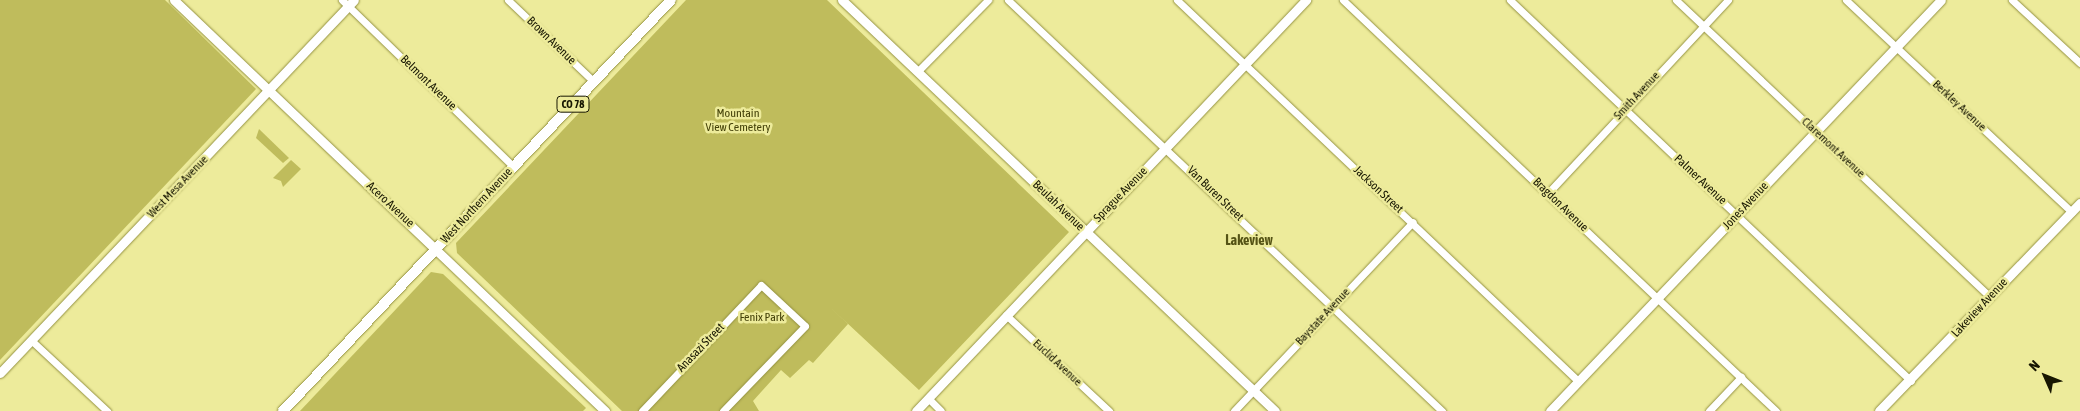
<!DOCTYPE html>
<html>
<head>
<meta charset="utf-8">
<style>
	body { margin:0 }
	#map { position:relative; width:2080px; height:411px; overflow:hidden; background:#edeb9b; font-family:"Asap Condensed",sans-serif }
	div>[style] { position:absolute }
	.green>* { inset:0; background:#bfbc5c }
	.roads { filter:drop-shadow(0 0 1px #949243) drop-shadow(0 0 1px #949243) }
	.minor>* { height:7px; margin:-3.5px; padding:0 3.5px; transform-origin:3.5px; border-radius:3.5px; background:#fff }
	.tertiary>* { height:9px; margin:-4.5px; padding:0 4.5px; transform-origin:4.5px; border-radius:4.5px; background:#fff }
	.primary>* { height:10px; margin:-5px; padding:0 5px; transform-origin:5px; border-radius:5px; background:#fff }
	span { translate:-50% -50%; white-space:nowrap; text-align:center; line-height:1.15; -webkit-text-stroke:5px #edeb9b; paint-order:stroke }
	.shield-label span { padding:1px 4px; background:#edeb9b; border:1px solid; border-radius:4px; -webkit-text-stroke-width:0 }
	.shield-label { font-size:11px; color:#171601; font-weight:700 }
	.street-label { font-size:12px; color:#171601 }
	.park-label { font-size:12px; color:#434008 }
	.neighbourhood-label { font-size:14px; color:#555315; font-weight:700 }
	.north { position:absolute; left:2020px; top:351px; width:50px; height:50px; -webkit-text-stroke:4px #edeb9b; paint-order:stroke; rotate:314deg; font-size:14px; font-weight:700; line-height:20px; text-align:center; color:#171601 }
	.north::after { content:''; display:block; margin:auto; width:18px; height:22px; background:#171601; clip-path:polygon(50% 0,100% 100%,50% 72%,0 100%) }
</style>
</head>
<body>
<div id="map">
	<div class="green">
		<div style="clip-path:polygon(0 0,165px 0,256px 89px,0 360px)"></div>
		<div style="clip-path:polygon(686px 0,827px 0,1069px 232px,919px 390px,831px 308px,848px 324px,813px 363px,809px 360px,790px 378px,781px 370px,753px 401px,759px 411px,622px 411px,457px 253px,456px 243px)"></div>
		<div style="clip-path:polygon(259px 129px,289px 158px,283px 163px,256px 138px)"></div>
		<div style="clip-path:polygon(291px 160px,301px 169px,283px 187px,281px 181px,273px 178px)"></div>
		<div style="clip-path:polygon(431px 272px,443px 274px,586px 408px,583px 411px,300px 411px)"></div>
	</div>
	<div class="roads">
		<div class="minor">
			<div style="left:342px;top:0;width:240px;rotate:44.2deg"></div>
			<div style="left:508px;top:0;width:119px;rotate:43.6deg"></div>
			<div style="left:1008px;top:0;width:598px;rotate:43.44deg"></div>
			<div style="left:1177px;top:0;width:553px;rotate:43.53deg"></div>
			<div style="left:1343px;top:0;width:597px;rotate:43.51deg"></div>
			<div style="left:1510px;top:0;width:553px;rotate:43.53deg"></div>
			<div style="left:1676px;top:0;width:432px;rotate:43.4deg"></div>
			<div style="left:1846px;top:0;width:310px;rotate:43.2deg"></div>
			<div style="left:2012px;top:0;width:93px;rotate:42.8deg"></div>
			<div style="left:918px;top:71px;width:100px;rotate:-45.4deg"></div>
			<div style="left:1548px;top:193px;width:264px;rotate:-47deg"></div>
			<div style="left:1006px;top:315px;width:141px;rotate:43deg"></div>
			<div style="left:32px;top:341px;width:103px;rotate:43deg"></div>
			<div style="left:928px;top:398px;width:18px;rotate:45deg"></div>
			<div style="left:642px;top:411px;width:173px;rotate:-46.6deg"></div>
			<div style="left:761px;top:285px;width:60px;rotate:43deg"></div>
			<div style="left:805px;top:326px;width:118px;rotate:134deg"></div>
			<div style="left:1234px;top:411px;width:260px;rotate:-46.6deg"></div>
			<div style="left:1709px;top:411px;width:47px;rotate:-46.7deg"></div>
		</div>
		<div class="tertiary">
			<div style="left:174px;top:0;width:596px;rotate:43.64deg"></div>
			<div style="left:842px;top:0;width:597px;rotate:43.51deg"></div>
			<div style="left:0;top:373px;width:514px;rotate:-46.5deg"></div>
			<div style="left:916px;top:411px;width:567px;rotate:-46.5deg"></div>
			<div style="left:1550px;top:411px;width:567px;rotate:-46.43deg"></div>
			<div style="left:1879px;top:411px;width:289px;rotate:-46deg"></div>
		</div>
		<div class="primary">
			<div style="left:283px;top:411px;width:565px;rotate:-46.65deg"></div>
		</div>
	</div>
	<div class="shield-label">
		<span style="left:573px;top:104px">CO 78</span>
	</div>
	<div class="street-label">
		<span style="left:551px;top:41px;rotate:44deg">Brown Avenue</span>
		<span style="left:428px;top:83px;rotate:44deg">Belmont Avenue</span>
		<span style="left:1637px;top:96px;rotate:-47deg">Smith Avenue</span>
		<span style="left:1959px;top:106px;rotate:43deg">Berkley Avenue</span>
		<span style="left:1833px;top:148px;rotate:43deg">Claremont Avenue</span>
		<span style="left:1700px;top:180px;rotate:43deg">Palmer Avenue</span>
		<span style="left:178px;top:187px;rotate:-46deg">West Mesa Avenue</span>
		<span style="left:1378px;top:190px;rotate:43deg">Jackson Street</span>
		<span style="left:1215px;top:194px;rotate:44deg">Van Buren Street</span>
		<span style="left:1121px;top:195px;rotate:-46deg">Sprague Avenue</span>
		<span style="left:390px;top:205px;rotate:43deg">Acero Avenue</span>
		<span style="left:1560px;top:205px;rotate:44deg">Bragdon Avenue</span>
		<span style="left:477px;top:206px;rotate:-47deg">West Northern Avenue</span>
		<span style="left:1058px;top:206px;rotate:44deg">Beulah Avenue</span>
		<span style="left:1746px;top:206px;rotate:-47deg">Jones Avenue</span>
		<span style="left:1980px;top:308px;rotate:-47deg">Lakeview Avenue</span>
		<span style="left:1323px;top:317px;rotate:-47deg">Baystate Avenue</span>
		<span style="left:701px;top:348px;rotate:-46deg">Anasazi Street</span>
		<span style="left:1057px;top:363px;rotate:43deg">Euclid Avenue</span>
	</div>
	<div class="park-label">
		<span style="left:738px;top:121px">Mountain<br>View Cemetery</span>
		<span style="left:762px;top:318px">Fenix Park</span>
	</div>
	<div class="neighbourhood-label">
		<span style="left:1249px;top:240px">Lakeview</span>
	</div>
	<div class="north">N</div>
</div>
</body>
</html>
